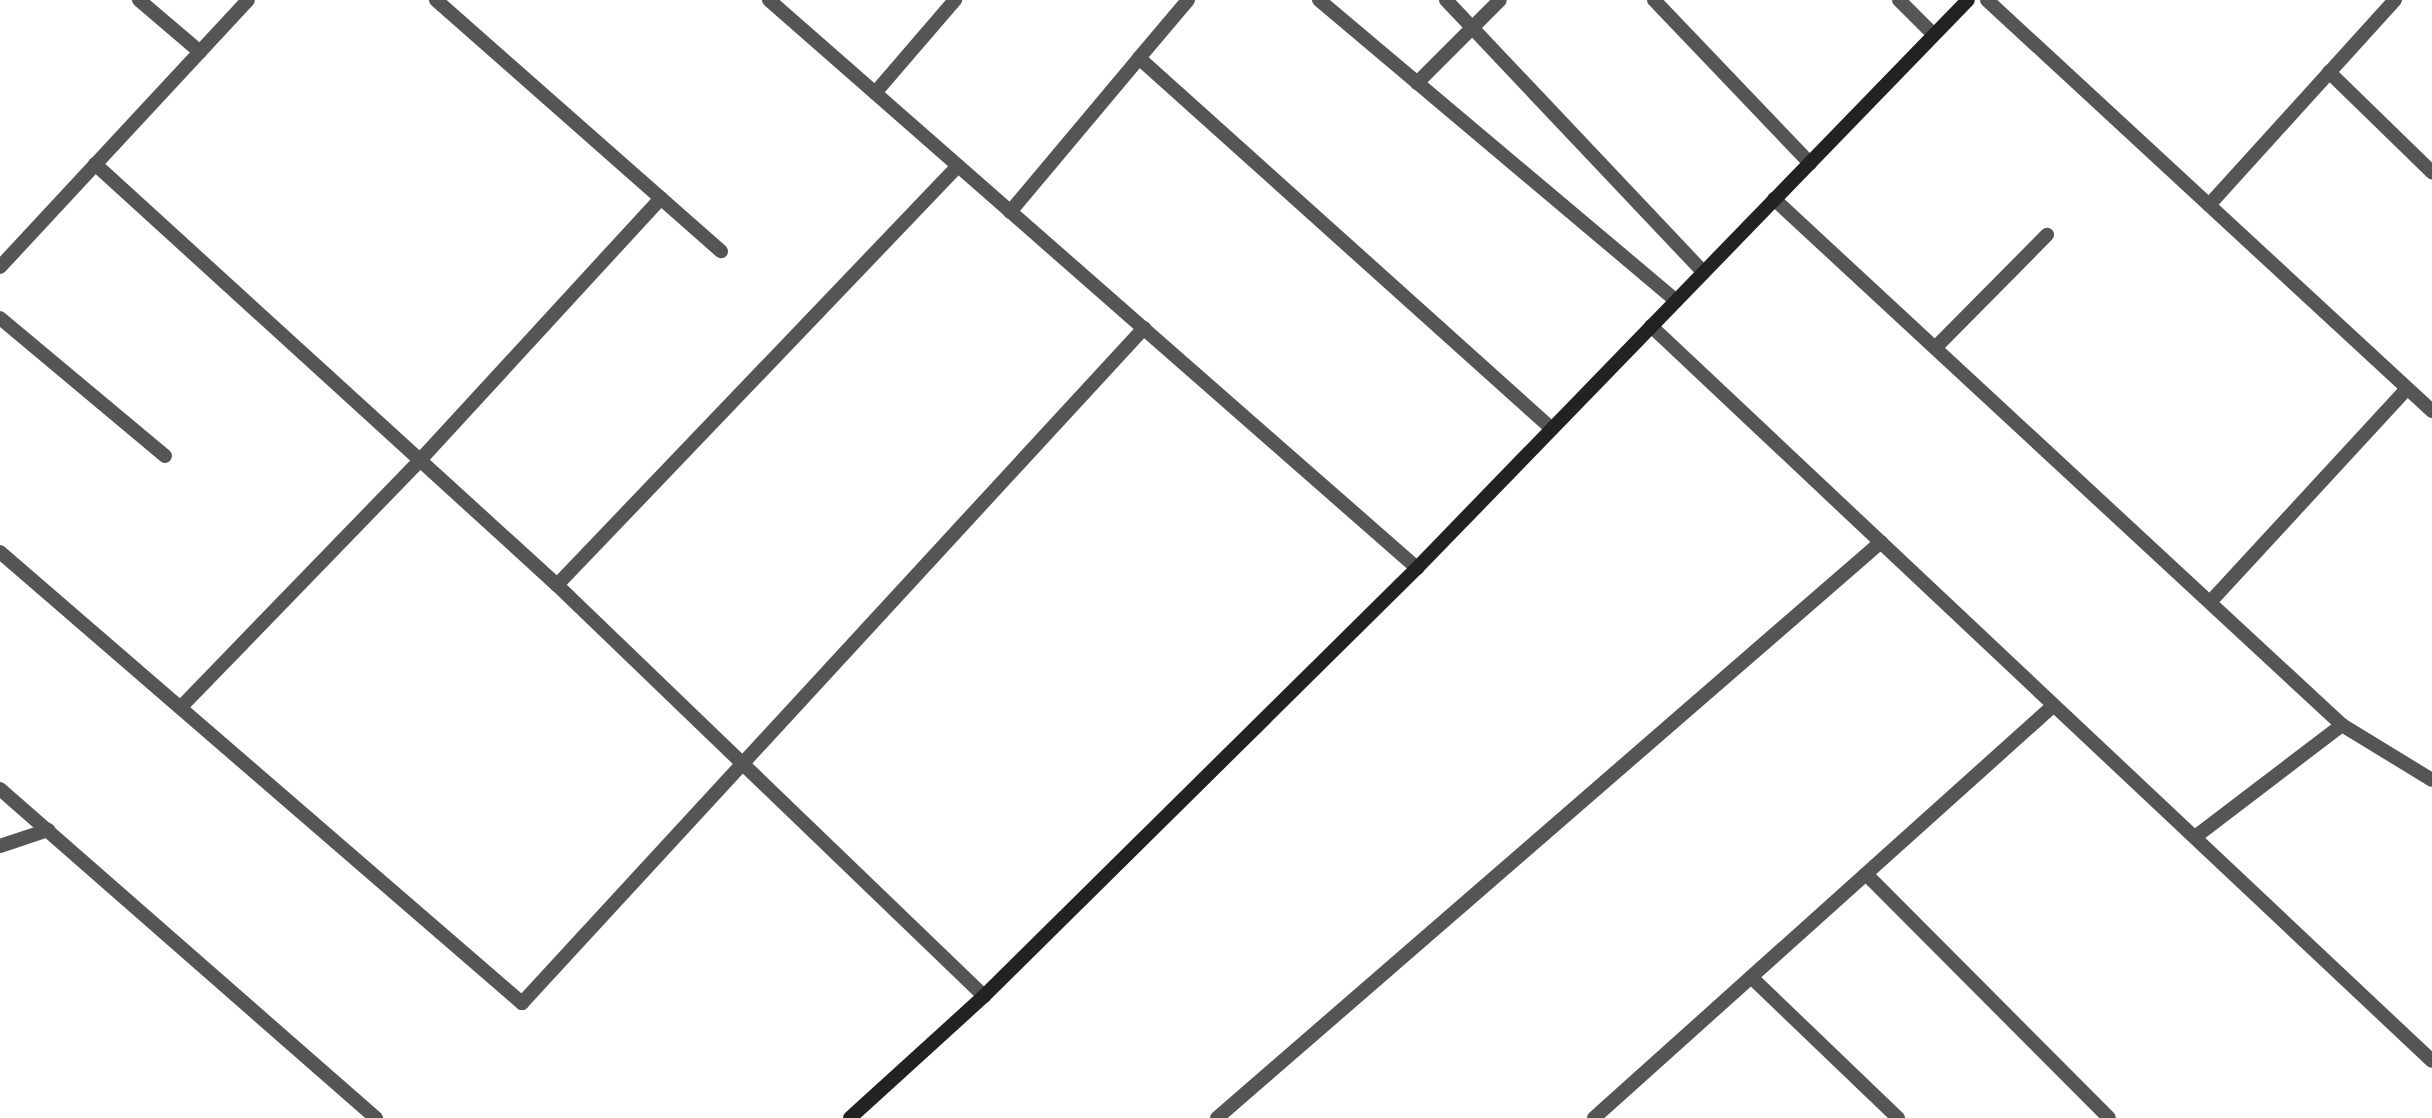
<!DOCTYPE html>
<html>
<head>
<meta charset="utf-8">
<style>
	body { margin:0 }
	#map { position:relative; width:2432px; height:1118px; overflow:hidden; background:#fff; font-family:Arial,sans-serif }
	div>[style] { position:absolute }
	.street>* { height:14px; margin:-7px; padding:0 7px; transform-origin:7px; border-radius:7px; background:#555 }
	.secondary>* { height:14px; margin:-7px; padding:0 7px; transform-origin:7px; border-radius:7px; background:#222 }
	span { translate:-50% -50%; white-space:nowrap; text-align:center; line-height:1.15; -webkit-text-stroke:5px #fff; paint-order:stroke }
</style>
</head>
<body>
<div id="map">
	<div class="street">
		<div style="left:139px;top:0;width:80px;rotate:40.4deg"></div>
		<div style="left:436px;top:0;width:380px;rotate:41.4deg"></div>
		<div style="left:769px;top:0;width:862px;rotate:41.24deg"></div>
		<div style="left:1319px;top:0;width:467px;rotate:40.1deg"></div>
		<div style="left:1446px;top:0;width:374px;rotate:46.6deg"></div>
		<div style="left:1654px;top:0;width:226px;rotate:46.3deg"></div>
		<div style="left:1899px;top:0;width:49px;rotate:45deg"></div>
		<div style="left:1987px;top:0;width:606px;rotate:42.73deg"></div>
		<div style="left:1139px;top:58px;width:76px;rotate:-49.8deg"></div>
		<div style="left:2329px;top:72px;width:144px;rotate:44.2deg"></div>
		<div style="left:1417px;top:83px;width:117px;rotate:-45deg"></div>
		<div style="left:875px;top:93px;width:123px;rotate:-49.3deg"></div>
		<div style="left:95px;top:164px;width:625px;rotate:42.34deg"></div>
		<div style="left:557px;top:585px;width:580px;rotate:-46.26deg"></div>
		<div style="left:1774px;top:199px;width:774px;rotate:42.8deg"></div>
		<div style="left:2342px;top:725px;width:185px;rotate:142.7deg"></div>
		<div style="left:2209px;top:205px;width:277px;rotate:-47.8deg"></div>
		<div style="left:1010px;top:212px;width:201px;rotate:-50deg"></div>
		<div style="left:1139px;top:58px;width:555px;rotate:41.93deg"></div>
		<div style="left:0;top:267px;width:364px;rotate:-47.1deg"></div>
		<div style="left:0;top:318px;width:215px;rotate:39.9deg"></div>
		<div style="left:1651px;top:326px;width:1072px;rotate:43.26deg"></div>
		<div style="left:1936px;top:347px;width:158px;rotate:-45.3deg"></div>
		<div style="left:0;top:552px;width:690px;rotate:40.83deg"></div>
		<div style="left:522px;top:1003px;width:918px;rotate:-47.34deg"></div>
		<div style="left:557px;top:585px;width:593px;rotate:43.91deg"></div>
		<div style="left:2212px;top:600px;width:287px;rotate:-47.3deg"></div>
		<div style="left:181px;top:707px;width:347px;rotate:-45.9deg"></div>
		<div style="left:422px;top:458px;width:353px;rotate:-47.4deg"></div>
		<div style="left:2342px;top:725px;width:105px;rotate:31.4deg"></div>
		<div style="left:0;top:789px;width:500px;rotate:41.2deg"></div>
		<div style="left:0;top:846px;width:51px;rotate:-18.4deg"></div>
		<div style="left:1866px;top:874px;width:344px;rotate:45.1deg"></div>
		<div style="left:1751px;top:977px;width:204px;rotate:43.8deg"></div>
		<div style="left:1217px;top:1118px;width:879px;rotate:-40.94deg"></div>
		<div style="left:1594px;top:1118px;width:618px;rotate:-41.92deg"></div>
	</div>
	<div class="secondary">
		<div style="left:850px;top:1118px;width:181px;rotate:-42.3deg"></div>
		<div style="left:984px;top:996px;width:609px;rotate:-44.67deg"></div>
		<div style="left:1417px;top:568px;width:791px;rotate:-45.87deg"></div>
	</div>
</div>
</body>
</html>
